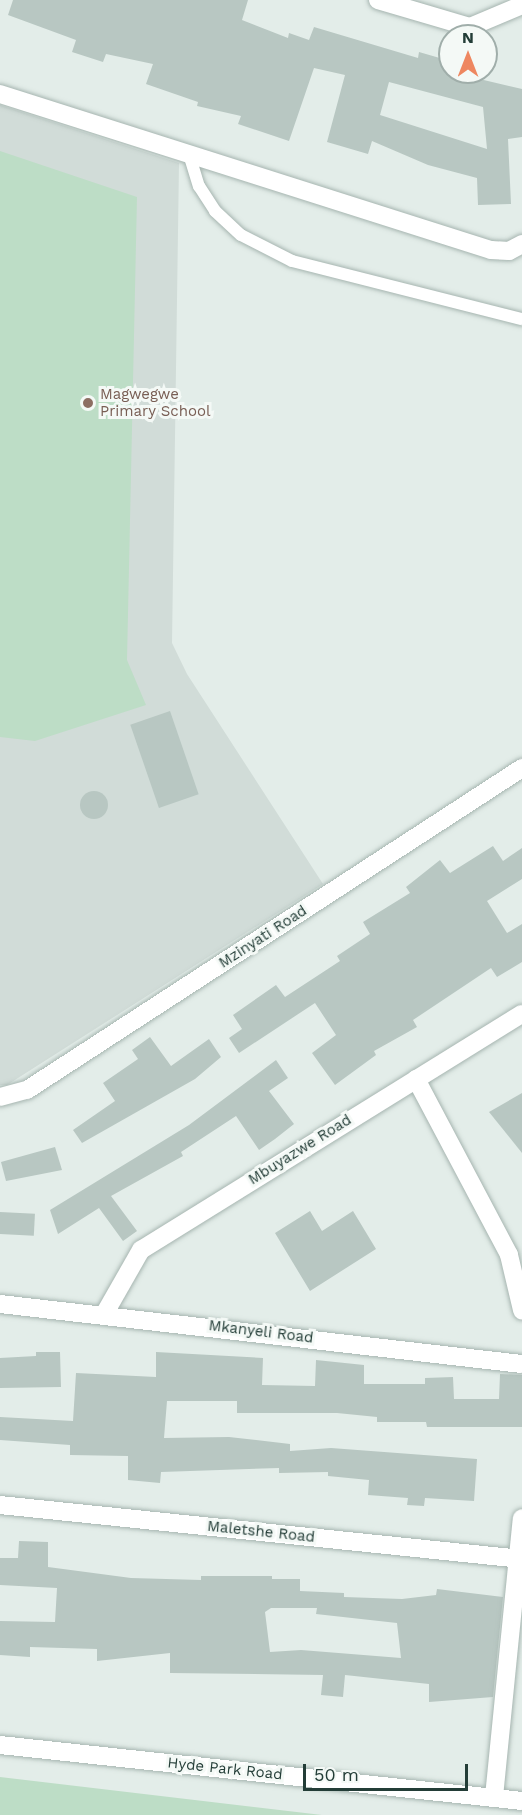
<!DOCTYPE html>
<html>
<head>
<meta charset="utf-8">
<style>
	body { margin:0 }
	#map { position:relative; width:522px; height:1815px; overflow:hidden; background:#e3ede9; font-family:"Work Sans",sans-serif }
	div>[style] { position:absolute }
	.built>* { inset:0; background:#d1dcd8 }
	.green>* { inset:0; background:#bdddc6 }
	.building>* { inset:0; background:#b8c7c2; transform-origin:0 0 }
	.round { border-radius:50% }
	.roads { filter:drop-shadow(0 0 2px #a6b5b0) drop-shadow(0 0 2px #a6b5b0) }
	.service>* { height:12px; margin:-6px; padding:0 6px; transform-origin:6px; border-radius:6px; background:#fff }
	.minor>* { height:18px; margin:-9px; padding:0 9px; transform-origin:9px; border-radius:9px; background:#fff }
	.tertiary>* { height:18px; margin:-9px; padding:0 9px; transform-origin:9px; border-radius:9px; background:#fff }
	.dots>* { width:16px; height:16px; translate:-50% -50%; box-sizing:border-box; border:3px solid #f4f9f6; border-radius:50% }
	span { translate:-50% -50%; white-space:nowrap; text-align:center; line-height:1.15; -webkit-text-stroke:6px #f4f9f6; paint-order:stroke }
	.education-label { font-size:15px; color:#785e54 }
	.left { translate:0 -50%; text-align:left }
	.street-label { font-size:15px; color:#233d37 }
	.north { position:absolute; left:438px; top:24px; width:60px; height:60px; box-sizing:border-box; background:#f4f9f6; border:2px solid #a0aeaa; border-radius:50%; rotate:0deg; font-size:16px; font-weight:700; line-height:24px; text-align:center; color:#233d37 }
	.north::after { content:''; display:block; margin:auto; width:21px; height:27px; background:#ee8760; clip-path:polygon(50% 0,100% 100%,50% 72%,0 100%) }
	.scale { position:absolute; left:303px; top:1764px; width:165px; height:27px; box-sizing:border-box; border:3px solid #233d37; border-top:0; padding-left:8px; font-size:18px; line-height:21px; white-space:nowrap; color:#233d37; -webkit-text-stroke:4px #f4f9f6; paint-order:stroke }
</style>
</head>
<body>
<div id="map">
	<div class="built">
		<div style="clip-path:polygon(0 105px,179px 163px,172px 643px,187px 674px,323px 884px,7px 1085px,0 1085px)"></div>
	</div>
	<div class="green">
		<div style="clip-path:polygon(0 151px,137px 197px,127px 660px,146px 705px,35px 741px,0 737px)"></div>
		<div style="clip-path:polygon(0 1777px,322px 1815px,0 1815px)"></div>
	</div>
	<div class="building">
		<div style="clip-path:polygon(evenodd,13px 0,248px 0,242px 20px,288px 38px,289px 33px,309px 40px,314px 27px,418px 58px,419px 52px,450px 61px,450px 72px,522px 89px,522px 137px,508px 139px,511px 204px,478px 205px,477px 178px,428px 165px,372px 141px,368px 154px,327px 142px,345px 75px,314px 68px,289px 141px,238px 124px,241px 116px,197px 106px,198px 102px,146px 84px,153px 64px,106px 54px,103px 62px,72px 52px,76px 40px,8px 15px,13px 0,389px 82px,483px 107px,487px 149px,380px 115px,389px 82px)"></div>
		<div style="left:170px;top:711px;width:88px;height:42px;rotate:71deg"></div>
		<div class="round" style="left:80px;top:791px;width:28px;height:28px"></div>
		<div style="clip-path:polygon(493px 846px,503px 861px,522px 848px,522px 879px,487px 901px,507px 933px,522px 924px,522px 962px,497px 977px,491px 968px,413px 1020px,417px 1027px,374px 1051px,376px 1055px,335px 1085px,312px 1053px,336px 1035px,315px 1003px,239px 1053px,229px 1038px,242px 1029px,233px 1015px,276px 985px,285px 997px,340px 961px,337px 956px,370px 934px,363px 922px,410px 893px,406px 887px,440px 860px,450px 873px)"></div>
		<div style="clip-path:polygon(150px 1037px,171px 1066px,209px 1039px,221px 1057px,195px 1079px,82px 1143px,73px 1130px,115px 1101px,103px 1083px,138px 1059px,132px 1050px)"></div>
		<div style="clip-path:polygon(276px 1060px,288px 1078px,269px 1091px,294px 1124px,275px 1139px,259px 1150px,236px 1116px,181px 1152px,183px 1156px,111px 1196px,137px 1231px,123px 1241px,99px 1208px,58px 1234px,50px 1210px,189px 1125px)"></div>
		<div style="clip-path:polygon(522px 1093px,522px 1153px,489px 1112px)"></div>
		<div style="clip-path:polygon(55px 1147px,62px 1170px,6px 1181px,1px 1162px)"></div>
		<div style="clip-path:polygon(310px 1211px,322px 1231px,353px 1211px,376px 1249px,310px 1291px,275px 1233px)"></div>
		<div style="left:0;top:1212px;width:35px;height:22px;rotate:3deg"></div>
		<div style="clip-path:polygon(36px 1352px,60px 1352px,61px 1387px,0 1388px,0 1358px,36px 1356px)"></div>
		<div style="clip-path:polygon(156px 1352px,263px 1358px,262px 1385px,315px 1386px,316px 1360px,364px 1365px,364px 1384px,425px 1384px,425px 1378px,453px 1377px,454px 1399px,499px 1399px,500px 1374px,522px 1375px,522px 1427px,427px 1427px,426px 1422px,377px 1422px,377px 1417px,337px 1413px,237px 1413px,237px 1401px,167px 1401px,164px 1438px,229px 1437px,290px 1444px,290px 1451px,331px 1448px,477px 1459px,474px 1501px,425px 1498px,424px 1506px,407px 1505px,408px 1498px,368px 1495px,369px 1480px,328px 1476px,328px 1472px,279px 1473px,279px 1468px,161px 1472px,160px 1483px,128px 1480px,128px 1456px,70px 1455px,70px 1445px,0 1440px,0 1417px,73px 1421px,76px 1373px,156px 1377px)"></div>
		<div style="clip-path:polygon(evenodd,19px 1541px,48px 1542px,48px 1567px,131px 1578px,201px 1580px,201px 1576px,272px 1576px,272px 1579px,300px 1579px,300px 1591px,344px 1593px,344px 1597px,402px 1599px,436px 1595px,437px 1589px,503px 1597px,493px 1697px,429px 1702px,429px 1684px,345px 1675px,343px 1697px,321px 1695px,323px 1675px,170px 1673px,170px 1653px,97px 1661px,97px 1649px,30px 1647px,30px 1657px,0 1655px,0 1621px,55px 1622px,57px 1588px,0 1585px,0 1558px,18px 1558px,19px 1541px,271px 1608px,317px 1608px,316px 1614px,397px 1623px,401px 1658px,301px 1650px,270px 1652px,265px 1612px,271px 1608px)"></div>
	</div>
	<div class="roads">
		<div class="service">
			<div style="left:189px;top:154px;width:34px;rotate:73deg"></div>
			<div style="left:199px;top:186px;width:30px;rotate:57deg"></div>
			<div style="left:215px;top:211px;width:35px;rotate:43deg"></div>
			<div style="left:241px;top:235px;width:57px;rotate:27deg"></div>
			<div style="left:292px;top:261px;width:237px;rotate:14.2deg"></div>
		</div>
		<div class="minor">
			<div style="left:378px;top:0;width:96px;rotate:16.4deg"></div>
			<div style="left:470px;top:27px;width:56px;rotate:-22.9deg"></div>
			<div style="left:0;top:94px;width:515px;rotate:17.63deg"></div>
			<div style="left:491px;top:250px;width:18px;rotate:3deg"></div>
			<div style="left:509px;top:251px;width:15px;rotate:-28deg"></div>
			<div style="left:416px;top:1079px;width:199px;rotate:62.1deg"></div>
			<div style="left:509px;top:1255px;width:57px;rotate:76.7deg"></div>
			<div style="left:0;top:1097px;width:28px;rotate:-15deg"></div>
			<div style="left:27px;top:1090px;width:591px;rotate:-33.04deg"></div>
			<div style="left:0;top:1304px;width:525px;rotate:6.56deg"></div>
			<div style="left:105px;top:1313px;width:73px;rotate:-60.3deg"></div>
			<div style="left:141px;top:1250px;width:448px;rotate:-31.8deg"></div>
			<div style="left:0;top:1505px;width:525px;rotate:5.91deg"></div>
			<div style="left:494px;top:1797px;width:280px;rotate:-84.3deg"></div>
		</div>
		<div class="tertiary">
			<div style="left:0;top:1745px;width:525px;rotate:6.12deg"></div>
		</div>
	</div>
	<div class="dots">
		<div style="left:88px;top:403px;background:#8d6e63"></div>
	</div>
	<div class="education-label">
		<span class="left" style="left:100px;top:403px">Magwegwe<br>Primary School</span>
	</div>
	<div class="street-label">
		<span style="left:263px;top:937px;rotate:-33deg">Mzinyati Road</span>
		<span style="left:300px;top:1150px;rotate:-32deg">Mbuyazwe Road</span>
		<span style="left:261px;top:1332px;rotate:7deg">Mkanyeli Road</span>
		<span style="left:261px;top:1532px;rotate:6deg">Maletshe Road</span>
		<span style="left:225px;top:1769px;rotate:6deg">Hyde Park Road</span>
	</div>
	<div class="north">N</div>
	<div class="scale">50 m</div>
</div>
</body>
</html>
